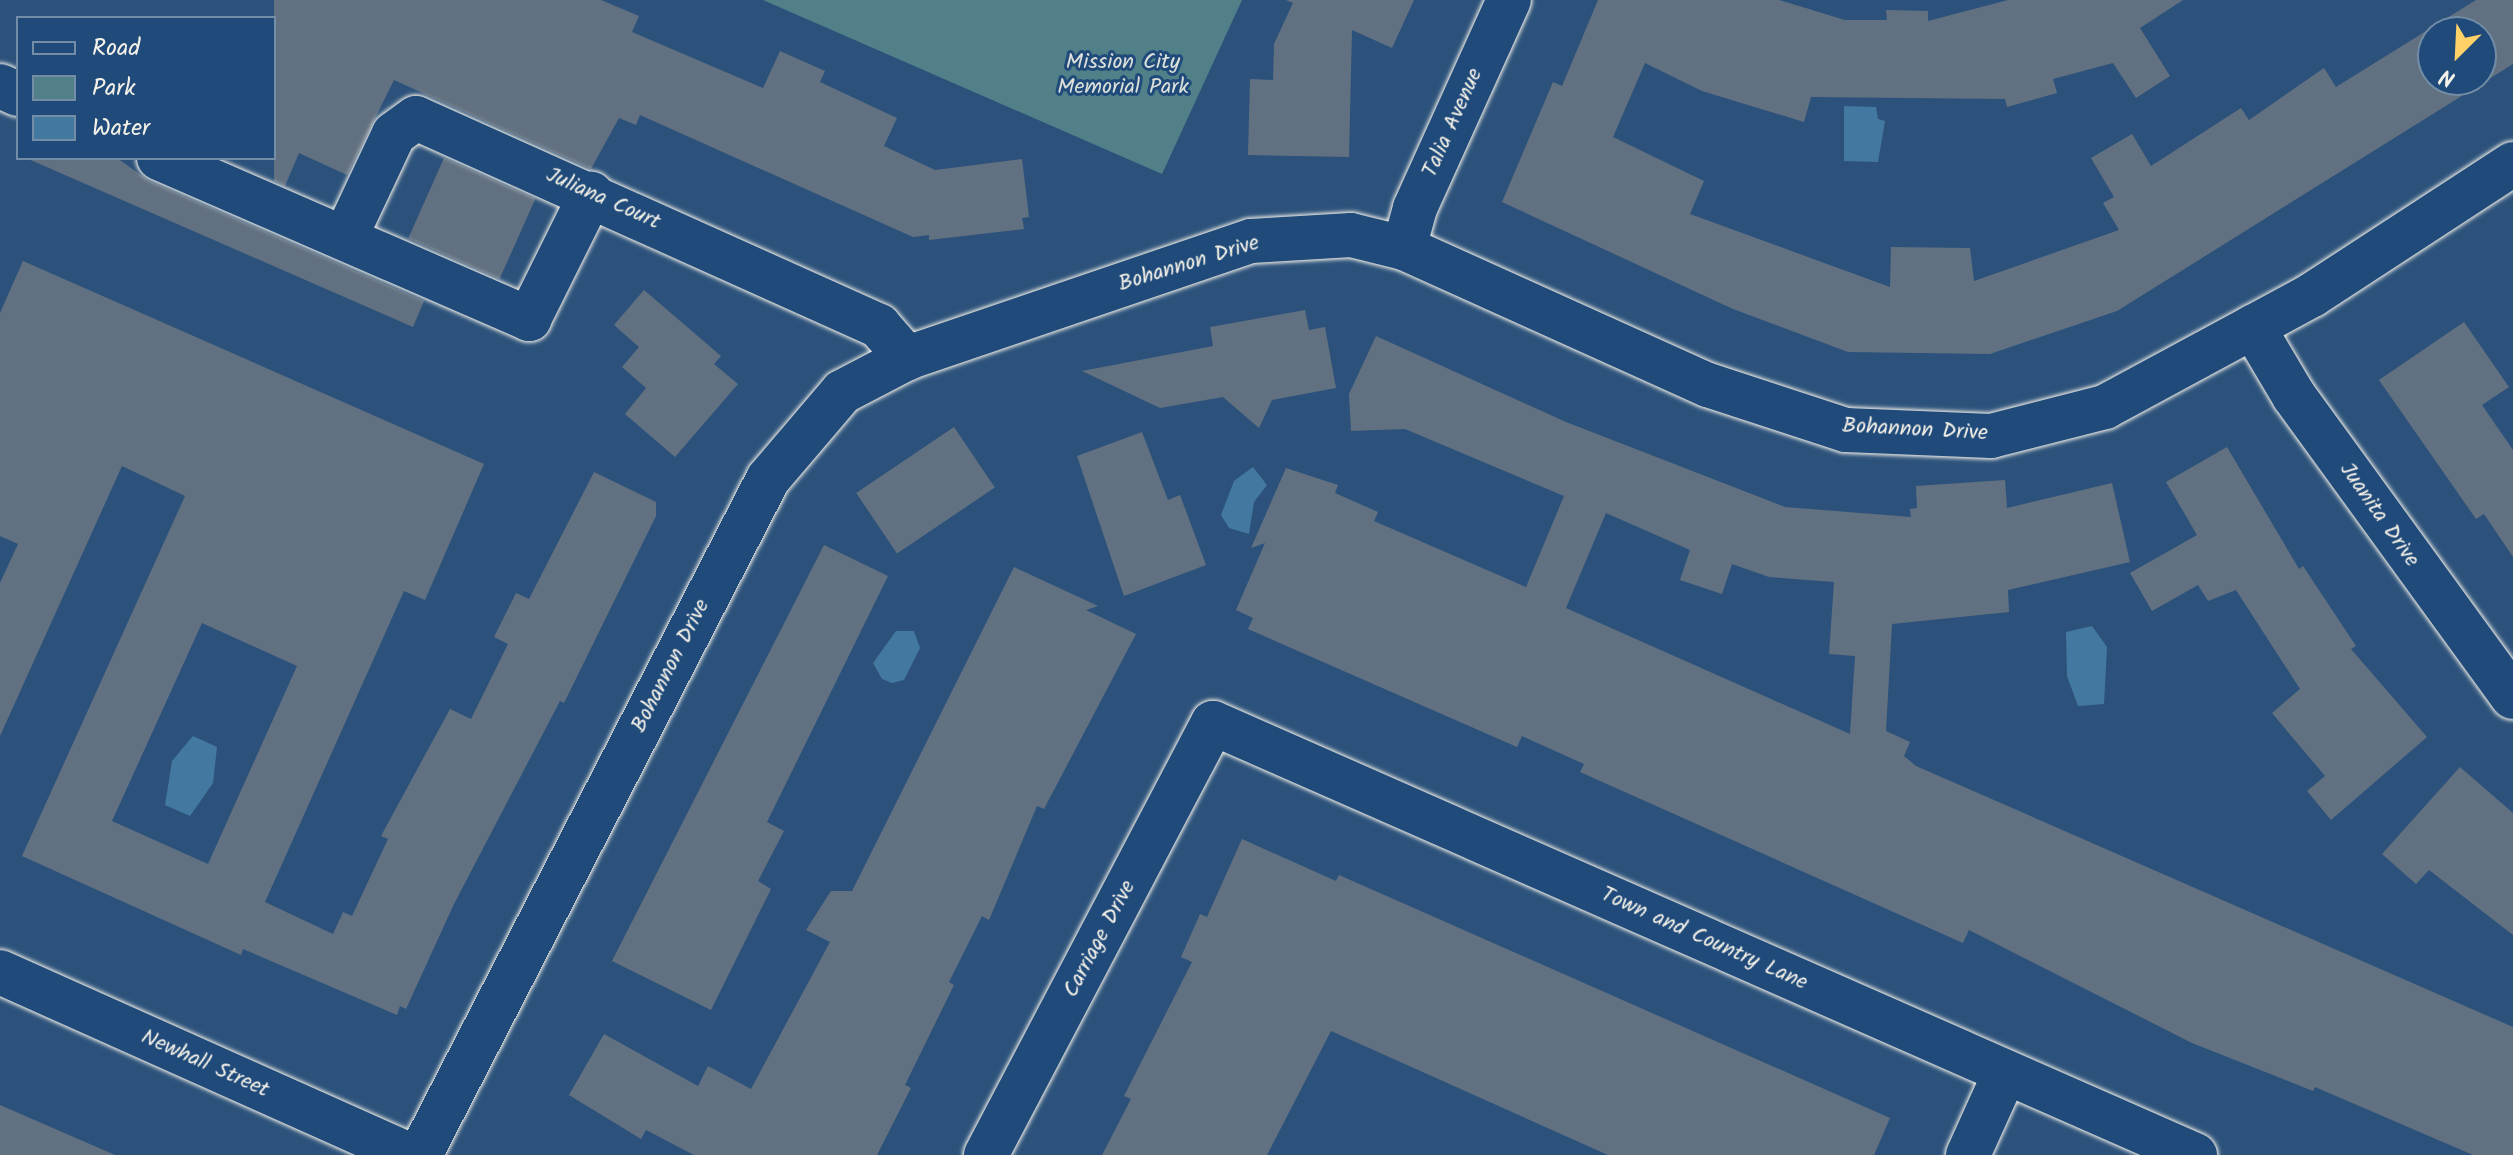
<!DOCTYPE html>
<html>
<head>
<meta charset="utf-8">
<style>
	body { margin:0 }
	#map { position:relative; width:2513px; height:1155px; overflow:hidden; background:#2c527b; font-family:Kalam,sans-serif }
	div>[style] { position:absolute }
	.green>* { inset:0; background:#528089 }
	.water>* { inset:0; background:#4378a0 }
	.building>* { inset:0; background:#627181; transform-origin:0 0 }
	.roads { filter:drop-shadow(0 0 2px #f4f1e8) drop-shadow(0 0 2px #f4f1e8) }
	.street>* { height:44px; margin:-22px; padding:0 22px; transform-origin:22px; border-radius:22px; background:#1f4a7a }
	.secondary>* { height:44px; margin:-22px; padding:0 22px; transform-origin:22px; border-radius:22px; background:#1f4a7a }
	span { translate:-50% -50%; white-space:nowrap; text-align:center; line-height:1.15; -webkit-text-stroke:6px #1f4a7a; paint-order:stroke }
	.park-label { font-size:22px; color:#dce0da }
	.street-label { font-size:22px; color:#f4f1e8 }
	.legend { position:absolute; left:16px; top:16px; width:260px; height:144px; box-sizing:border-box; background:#1f4a7a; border:2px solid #748da6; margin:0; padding:10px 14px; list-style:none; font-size:24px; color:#f4f1e8 }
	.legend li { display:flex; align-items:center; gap:16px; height:40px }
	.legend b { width:40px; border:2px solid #748da6 }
	.north { position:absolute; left:2417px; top:16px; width:80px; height:80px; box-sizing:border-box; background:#1f4a7a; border:2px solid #748da6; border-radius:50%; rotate:204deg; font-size:22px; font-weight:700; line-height:32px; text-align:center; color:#f4f1e8 }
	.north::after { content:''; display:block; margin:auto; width:28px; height:36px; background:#ffd166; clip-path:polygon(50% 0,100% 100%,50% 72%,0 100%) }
</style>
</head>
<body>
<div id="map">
	<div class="green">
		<div style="clip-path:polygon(763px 0,1242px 0,1162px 174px)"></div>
	</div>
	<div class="water">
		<div style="clip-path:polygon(1844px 106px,1876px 107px,1878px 119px,1885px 121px,1878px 162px,1844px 161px)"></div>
		<div style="clip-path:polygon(1253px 467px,1267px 485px,1254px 502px,1249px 534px,1229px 528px,1221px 515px,1234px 481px)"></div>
		<div style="clip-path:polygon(2092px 626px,2107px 647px,2104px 704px,2078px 706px,2067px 676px,2066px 632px)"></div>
		<div style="clip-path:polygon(896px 631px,914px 631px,920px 648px,904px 680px,892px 683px,882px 679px,873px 663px)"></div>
		<div style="clip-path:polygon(193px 736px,217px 747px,213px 783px,190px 816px,165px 805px,172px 761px)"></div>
	</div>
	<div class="building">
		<div style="clip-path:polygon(274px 0,601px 0,639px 16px,632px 32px,763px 88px,780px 51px,825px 71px,820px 82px,897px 118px,884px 146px,935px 170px,1022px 159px,1029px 217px,1022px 218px,1024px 229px,929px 240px,929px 235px,913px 237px,640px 115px,636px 125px,619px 118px,591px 169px,394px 80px,347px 175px,299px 153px,285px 186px,274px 181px)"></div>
		<div style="clip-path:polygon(1286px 0,1414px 0,1392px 48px,1352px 30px,1349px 157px,1248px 155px,1250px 79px,1273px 80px,1274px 44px,1293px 3px)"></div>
		<div style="clip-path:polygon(evenodd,1598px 0,1779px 0,1845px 20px,1887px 20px,1886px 10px,1928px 11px,1928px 21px,2008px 0,2183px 0,2140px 28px,2170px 76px,2136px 98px,2113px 63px,2053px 79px,2057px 93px,2007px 107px,2005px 99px,1811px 97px,1804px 122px,1702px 91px,1645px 63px,1613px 137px,1704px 181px,1690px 214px,1890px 287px,1891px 247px,1970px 248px,1974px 281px,2119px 230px,2103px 203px,2114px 197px,2091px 158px,2132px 134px,2151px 166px,2241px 108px,2249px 120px,2324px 68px,2336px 87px,2476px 0,2513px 0,2513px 64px,2117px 311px,1990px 354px,1848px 352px,1733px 309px,1502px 202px,1553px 82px,1562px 86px,1598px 0,2433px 32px,2481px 32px,2481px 80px,2433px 80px,2433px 32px)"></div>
		<div style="clip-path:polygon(26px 158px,117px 158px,149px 181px,424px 301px,413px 327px)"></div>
		<div style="left:444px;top:158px;width:100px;height:88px;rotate:24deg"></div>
		<div style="clip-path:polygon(evenodd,23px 261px,484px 464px,425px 600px,404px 591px,265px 902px,333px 934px,343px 912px,352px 916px,388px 839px,381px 836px,450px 709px,471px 719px,508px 644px,494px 637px,516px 593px,529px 599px,594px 472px,656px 502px,656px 516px,564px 703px,560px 701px,454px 904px,406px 1009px,400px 1006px,397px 1015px,243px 949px,241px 955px,22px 856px,185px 496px,122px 466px,0 736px,0 583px,18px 544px,0 536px,0 313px,23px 261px,202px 623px,297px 666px,208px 864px,112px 821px,202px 623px)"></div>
		<div style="clip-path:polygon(644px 290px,721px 356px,714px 364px,738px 384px,675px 457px,625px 414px,646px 388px,622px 367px,639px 347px,614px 325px)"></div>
		<div style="clip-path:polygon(1305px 310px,1309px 330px,1325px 327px,1336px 388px,1272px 400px,1259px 428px,1223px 397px,1160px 408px,1082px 371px,1213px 346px,1210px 327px)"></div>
		<div style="clip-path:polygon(2464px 322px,2509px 387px,2482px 405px,2513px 450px,2513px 557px,2484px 514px,2476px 519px,2379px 380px)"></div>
		<div style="clip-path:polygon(evenodd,1376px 336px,1566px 422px,1785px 507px,1911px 517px,1910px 509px,1917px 508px,1916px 486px,2005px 480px,2007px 508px,2112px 483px,2130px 562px,2008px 590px,2009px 612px,1892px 624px,1886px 731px,1910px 742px,1904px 756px,1916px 766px,2513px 1027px,2513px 1155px,2473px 1155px,2315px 1087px,2313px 1091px,2192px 1043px,1969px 930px,1963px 943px,1580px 772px,1584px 764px,1522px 736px,1517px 747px,1248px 629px,1253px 618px,1236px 610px,1265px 543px,1251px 548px,1286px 468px,1338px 485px,1335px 493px,1378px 512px,1374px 521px,1526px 587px,1564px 496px,1405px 429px,1351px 431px,1349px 394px,1376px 336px,1606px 513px,1690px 550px,1680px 580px,1722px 594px,1732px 564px,1769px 577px,1834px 582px,1829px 654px,1855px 656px,1850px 734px,1566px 608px,1606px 513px)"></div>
		<div style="left:954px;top:427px;width:73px;height:118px;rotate:56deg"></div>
		<div style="clip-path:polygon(1142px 432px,1168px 500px,1180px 495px,1206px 565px,1124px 596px,1077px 456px)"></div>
		<div style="clip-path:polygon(2227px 447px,2299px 569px,2303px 566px,2356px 646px,2351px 649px,2427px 737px,2331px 820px,2307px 791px,2325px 776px,2272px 713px,2300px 689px,2236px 590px,2208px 601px,2198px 585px,2152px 611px,2130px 573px,2197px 535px,2166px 482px)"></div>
		<div style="clip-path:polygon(824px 545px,888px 576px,767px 822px,784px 831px,758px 881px,771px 889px,711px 1010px,612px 961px)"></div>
		<div style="clip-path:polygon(1014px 567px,1098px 606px,1086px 610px,1136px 634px,1044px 809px,1037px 806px,989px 920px,982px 916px,949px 982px,954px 985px,905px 1085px,911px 1088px,877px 1155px,694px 1155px,646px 1130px,641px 1139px,569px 1095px,604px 1034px,698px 1086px,708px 1066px,751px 1089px,830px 942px,806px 930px,831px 891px,852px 891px)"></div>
		<div style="clip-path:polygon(2460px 767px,2513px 813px,2513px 935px,2429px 870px,2416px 884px,2382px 854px)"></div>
		<div style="clip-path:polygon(1242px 839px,1336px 881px,1339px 875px,1890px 1118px,1874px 1155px,1608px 1155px,1331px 1031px,1267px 1155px,1102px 1155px,1131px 1099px,1124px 1096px,1192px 962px,1181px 957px,1200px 914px,1207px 917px)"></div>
		<div style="clip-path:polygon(0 1105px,115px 1155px,0 1155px)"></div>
	</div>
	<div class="roads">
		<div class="street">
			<div style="left:0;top:86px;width:20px;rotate:24deg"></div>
			<div style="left:159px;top:158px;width:404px;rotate:23.5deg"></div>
			<div style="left:529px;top:319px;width:140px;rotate:-63.6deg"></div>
			<div style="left:345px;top:238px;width:115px;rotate:-64.8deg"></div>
			<div style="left:394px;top:134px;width:27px;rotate:-36deg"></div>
			<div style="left:416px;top:118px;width:508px;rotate:24.19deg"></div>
			<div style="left:879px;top:326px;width:43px;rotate:48.8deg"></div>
			<div style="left:1404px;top:248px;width:41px;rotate:-74.6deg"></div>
			<div style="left:1415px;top:208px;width:228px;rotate:-65.7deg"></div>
			<div style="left:2253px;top:327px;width:80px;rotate:59.3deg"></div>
			<div style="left:2294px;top:396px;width:372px;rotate:54deg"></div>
			<div style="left:420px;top:1155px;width:760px;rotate:-62.76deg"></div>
			<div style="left:768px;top:479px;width:114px;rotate:-49.6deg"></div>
			<div style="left:842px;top:392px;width:73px;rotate:-27.6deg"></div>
			<div style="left:907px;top:358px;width:363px;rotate:-18.8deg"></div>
			<div style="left:1251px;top:241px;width:100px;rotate:-3.4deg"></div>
			<div style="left:1351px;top:235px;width:55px;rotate:13.8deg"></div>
			<div style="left:1404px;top:248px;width:333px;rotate:24.3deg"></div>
			<div style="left:1708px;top:385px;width:145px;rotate:18.1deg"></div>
			<div style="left:1846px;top:430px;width:145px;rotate:2.4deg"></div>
			<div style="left:1991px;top:436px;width:118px;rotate:-14.3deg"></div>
			<div style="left:2105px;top:407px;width:235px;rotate:-28.4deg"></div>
			<div style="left:2312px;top:295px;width:240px;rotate:-33.1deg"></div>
			<div style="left:986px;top:1155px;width:488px;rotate:-62.3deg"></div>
			<div style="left:1213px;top:723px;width:1073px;rotate:23.75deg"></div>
			<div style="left:1968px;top:1155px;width:90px;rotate:-65.7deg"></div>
		</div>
		<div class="secondary">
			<div style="left:0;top:972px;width:448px;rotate:24.1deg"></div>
		</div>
	</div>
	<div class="park-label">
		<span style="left:1123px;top:75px">Mission City<br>Memorial Park</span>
	</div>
	<div class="street-label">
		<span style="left:1453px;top:123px;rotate:-66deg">Talia Avenue</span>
		<span style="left:603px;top:199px;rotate:24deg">Juliana Court</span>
		<span style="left:1189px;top:264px;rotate:-17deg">Bohannon Drive</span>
		<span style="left:1915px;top:430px;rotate:3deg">Bohannon Drive</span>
		<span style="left:2379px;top:515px;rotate:55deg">Juanita Drive</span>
		<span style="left:671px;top:666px;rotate:-63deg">Bohannon Drive</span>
		<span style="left:1100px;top:939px;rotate:-62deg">Carriage Drive</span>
		<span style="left:1704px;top:939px;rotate:24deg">Town and Country Lane</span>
		<span style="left:205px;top:1064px;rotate:24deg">Newhall Street</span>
	</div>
	<ul class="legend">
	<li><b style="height:10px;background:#1f4a7a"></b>Road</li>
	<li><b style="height:22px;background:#528089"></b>Park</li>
	<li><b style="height:22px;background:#4378a0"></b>Water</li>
	</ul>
	<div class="north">N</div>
</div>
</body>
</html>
